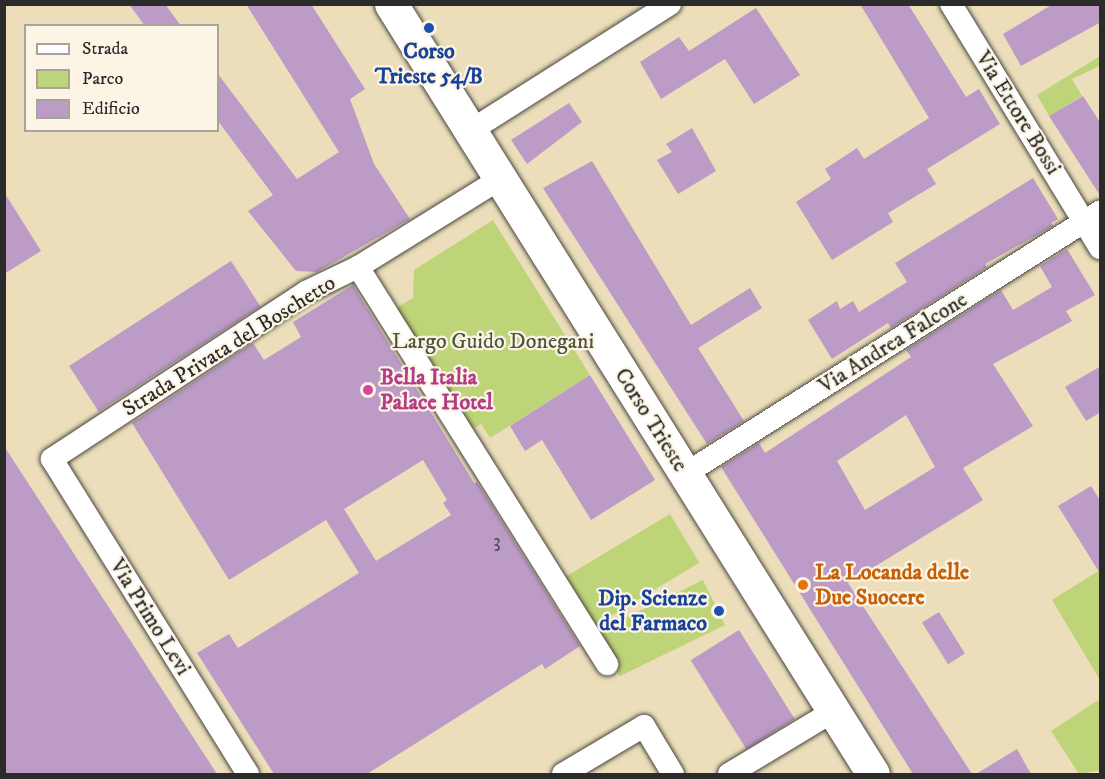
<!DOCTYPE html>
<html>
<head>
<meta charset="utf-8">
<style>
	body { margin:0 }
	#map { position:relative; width:1105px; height:779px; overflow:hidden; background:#ecdeba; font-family:"IM FELL DW Pica",serif }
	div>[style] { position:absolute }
	.green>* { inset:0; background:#bed478; transform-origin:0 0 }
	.building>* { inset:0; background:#bc9bc6; transform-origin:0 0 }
	.roads { filter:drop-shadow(0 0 2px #484640) drop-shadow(0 0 2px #484640) }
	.minor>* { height:22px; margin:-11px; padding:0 11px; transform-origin:11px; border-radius:11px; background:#fff }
	.secondary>* { height:33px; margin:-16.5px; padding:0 16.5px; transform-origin:16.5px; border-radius:16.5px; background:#fff }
	.dots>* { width:16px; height:16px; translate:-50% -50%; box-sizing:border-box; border:3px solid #fcf5e5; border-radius:50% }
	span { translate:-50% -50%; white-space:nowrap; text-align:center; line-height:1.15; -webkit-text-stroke:4.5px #fcf5e5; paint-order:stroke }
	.number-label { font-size:20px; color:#4f4752 }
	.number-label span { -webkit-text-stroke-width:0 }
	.transit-label { font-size:22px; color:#164399; font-weight:700 }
	.right { translate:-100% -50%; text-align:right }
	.street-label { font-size:22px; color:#2b2b2b }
	.park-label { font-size:22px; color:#50553e }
	.hotel-label { font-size:22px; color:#b23c85; font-weight:700 }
	.left { translate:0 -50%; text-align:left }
	.food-label { font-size:22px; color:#c56008; font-weight:700 }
	.frame { position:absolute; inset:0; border:6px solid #2b2b2b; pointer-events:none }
	.legend { position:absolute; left:24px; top:24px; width:195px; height:108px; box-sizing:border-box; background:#fcf5e5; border:2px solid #a8a49b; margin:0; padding:8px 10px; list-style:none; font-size:18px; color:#2b2b2b }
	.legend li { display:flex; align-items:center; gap:12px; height:30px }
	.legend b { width:30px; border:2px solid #a8a49b }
</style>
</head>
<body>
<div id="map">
	<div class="green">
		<div style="clip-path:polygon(1100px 56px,1100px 66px,1072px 79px,1082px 96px,1049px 116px,1037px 95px)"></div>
		<div style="clip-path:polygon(493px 220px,590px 375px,490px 438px,481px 424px,465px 434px,396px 308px,413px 298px,414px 270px)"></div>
		<div style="left:670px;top:514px;width:57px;height:121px;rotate:59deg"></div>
		<div style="clip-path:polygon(1100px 570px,1100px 680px,1052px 600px)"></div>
		<div style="left:703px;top:580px;width:50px;height:117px;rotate:64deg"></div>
		<div style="clip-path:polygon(1100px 699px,1100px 770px,1079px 774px,1051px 731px)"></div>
	</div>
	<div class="building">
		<div style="clip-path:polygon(129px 4px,165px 4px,181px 26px,145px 26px)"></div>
		<div style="clip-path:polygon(246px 4px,311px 4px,365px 89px,350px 99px,374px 164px,410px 219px,317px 272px,296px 271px,248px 211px,273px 195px,218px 121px,218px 74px,297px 179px,339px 152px)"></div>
		<div style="clip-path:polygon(860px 4px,908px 4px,966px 97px,979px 89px,1000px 124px,927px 169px,936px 184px,888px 213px,893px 222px,832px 260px,796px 202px,831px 179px,825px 169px,857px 148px,864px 159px,929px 118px)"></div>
		<div style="clip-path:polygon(1053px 4px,1101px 4px,1101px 22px,1021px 66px,1003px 34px)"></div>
		<div style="clip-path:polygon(756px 8px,800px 75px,754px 104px,725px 59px,661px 99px,640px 62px,679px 37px,689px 51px)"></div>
		<div style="clip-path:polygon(1083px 96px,1101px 124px,1101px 197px,1049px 116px)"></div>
		<div style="clip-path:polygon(569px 103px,582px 122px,527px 164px,511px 140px)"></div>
		<div style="clip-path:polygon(692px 128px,716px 171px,678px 194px,657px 160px,672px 152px,666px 144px)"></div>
		<div style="clip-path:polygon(592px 161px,691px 325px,750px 288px,762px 308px,698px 348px,744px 421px,707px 444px,543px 188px)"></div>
		<div style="clip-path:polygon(1033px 178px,1058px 219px,1051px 223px,1053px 226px,985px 264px,987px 267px,891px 328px,888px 323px,832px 359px,808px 320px,837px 301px,840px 309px,853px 301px,859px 312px,907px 282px,895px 263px)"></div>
		<div style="clip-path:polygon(4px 192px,41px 251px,4px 274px)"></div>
		<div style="clip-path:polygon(evenodd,1067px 249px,1095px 295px,1066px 311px,1072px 321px,993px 364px,1033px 426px,963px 468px,983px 500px,848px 583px,972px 774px,913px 774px,721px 467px,759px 443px,765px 453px,911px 357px,906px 350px,1001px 290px,1013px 310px,1052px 287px,1040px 266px,1067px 249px,906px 415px,935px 467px,865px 510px,837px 461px,906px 415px)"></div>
		<div style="left:231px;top:261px;width:54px;height:193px;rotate:57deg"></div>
		<div style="clip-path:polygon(evenodd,353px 285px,474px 483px,477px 482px,580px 646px,545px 669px,542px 664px,367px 774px,274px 774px,197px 653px,229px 634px,238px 648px,359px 573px,326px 520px,229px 580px,132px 423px,253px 343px,264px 360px,301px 337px,293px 322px,353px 285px,423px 460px,447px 500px,443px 503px,451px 515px,376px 561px,344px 509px,423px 460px)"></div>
		<div style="clip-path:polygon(1101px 366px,1101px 412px,1086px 421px,1065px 387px)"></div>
		<div style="clip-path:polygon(590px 375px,655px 480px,591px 520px,542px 440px,525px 451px,510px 426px)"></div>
		<div style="clip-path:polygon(4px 446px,217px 774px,4px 774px)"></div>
		<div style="clip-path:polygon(1091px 486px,1101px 502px,1101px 575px,1058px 506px)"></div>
		<div style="left:939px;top:612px;width:49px;height:20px;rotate:58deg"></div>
		<div style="left:739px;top:630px;width:105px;height:57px;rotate:58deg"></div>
		<div style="clip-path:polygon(1017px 749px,1031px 774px,976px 774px)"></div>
	</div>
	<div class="roads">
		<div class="minor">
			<div style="left:951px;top:4px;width:286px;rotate:58.6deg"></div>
			<div style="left:470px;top:131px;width:237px;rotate:-32.4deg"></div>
			<div style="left:358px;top:267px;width:469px;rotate:57.9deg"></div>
			<div style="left:685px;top:474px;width:491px;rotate:-32.3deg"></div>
			<div style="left:248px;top:774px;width:371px;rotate:-121.9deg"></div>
			<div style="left:52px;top:459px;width:304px;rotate:-33.3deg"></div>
			<div style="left:306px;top:292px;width:58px;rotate:-25.7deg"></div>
			<div style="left:358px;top:267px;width:167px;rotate:-31.8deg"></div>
			<div style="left:563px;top:774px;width:94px;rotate:-30.7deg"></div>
			<div style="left:644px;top:726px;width:56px;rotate:58.9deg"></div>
			<div style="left:729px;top:774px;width:122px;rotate:-31deg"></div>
		</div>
		<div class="secondary">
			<div style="left:391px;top:4px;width:908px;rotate:57.95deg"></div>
		</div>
	</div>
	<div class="dots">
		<div style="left:429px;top:28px;background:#1a4fb4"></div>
		<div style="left:368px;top:390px;background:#d1479c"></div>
		<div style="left:803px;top:585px;background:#e8710a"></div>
		<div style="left:719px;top:611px;background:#1a4fb4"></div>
	</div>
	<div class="number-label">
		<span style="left:497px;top:541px">3</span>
	</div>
	<div class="transit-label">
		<span style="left:429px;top:64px">Corso<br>Trieste 54/B</span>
		<span class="right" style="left:707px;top:611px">Dip. Scienze<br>del Farmaco</span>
	</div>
	<div class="street-label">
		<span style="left:1018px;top:113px;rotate:58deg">Via Ettore Bossi</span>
		<span style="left:893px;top:343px;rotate:-32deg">Via Andrea Falcone</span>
		<span style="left:229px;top:346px;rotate:-32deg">Strada Privata del Boschetto</span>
		<span style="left:651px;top:420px;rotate:58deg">Corso Trieste</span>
		<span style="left:150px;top:617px;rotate:58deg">Via Primo Levi</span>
	</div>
	<div class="park-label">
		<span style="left:493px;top:342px">Largo Guido Donegani</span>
	</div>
	<div class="hotel-label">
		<span class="left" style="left:380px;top:390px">Bella Italia<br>Palace Hotel</span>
	</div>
	<div class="food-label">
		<span class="left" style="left:815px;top:585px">La Locanda delle<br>Due Suocere</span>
	</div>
	<div class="frame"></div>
	<ul class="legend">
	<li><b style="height:8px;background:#fff"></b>Strada</li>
	<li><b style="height:16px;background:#bed478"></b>Parco</li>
	<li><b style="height:16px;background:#bc9bc6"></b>Edificio</li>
	</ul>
</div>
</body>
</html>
